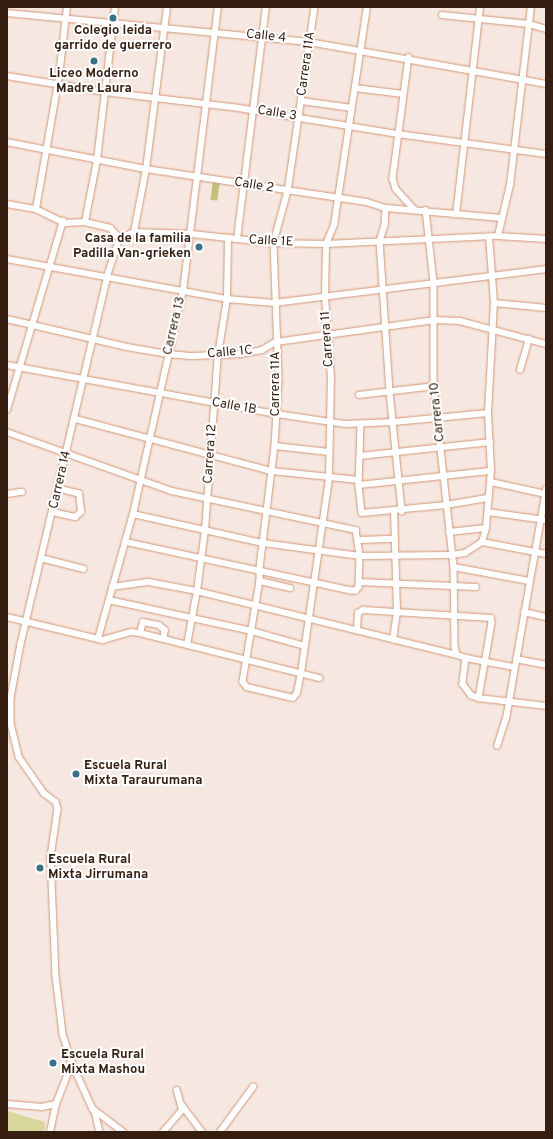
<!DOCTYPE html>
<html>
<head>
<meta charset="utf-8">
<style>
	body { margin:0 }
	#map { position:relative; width:553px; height:1139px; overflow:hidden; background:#f6e8e1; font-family:Overpass,sans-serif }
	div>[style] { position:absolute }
	.green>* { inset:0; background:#d8d89c }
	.forest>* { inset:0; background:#c2c279; transform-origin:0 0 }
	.roads { filter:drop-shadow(0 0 1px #d69674) drop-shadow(0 0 1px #d69674) }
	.minor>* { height:5.5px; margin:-2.75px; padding:0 2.75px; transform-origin:2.75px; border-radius:2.75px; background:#fff }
	.dots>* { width:11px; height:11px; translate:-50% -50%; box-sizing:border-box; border:2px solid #fff; border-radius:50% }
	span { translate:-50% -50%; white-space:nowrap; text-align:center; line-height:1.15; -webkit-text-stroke:4px #fff; paint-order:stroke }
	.poi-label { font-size:13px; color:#361e10; font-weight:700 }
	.right { translate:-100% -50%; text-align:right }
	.left { translate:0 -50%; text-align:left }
	.street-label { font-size:13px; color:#361e10 }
	.frame { position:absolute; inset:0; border:8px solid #361e10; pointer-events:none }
</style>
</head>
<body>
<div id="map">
	<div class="green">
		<div style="clip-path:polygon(7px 1111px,45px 1122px,44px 1132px,7px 1132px)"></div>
	</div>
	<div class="forest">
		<div style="left:213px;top:181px;width:7px;height:19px;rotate:8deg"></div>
	</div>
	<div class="roads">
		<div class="minor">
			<div style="left:315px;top:7px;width:186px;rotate:98.3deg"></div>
			<div style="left:288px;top:191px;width:54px;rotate:105.1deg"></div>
			<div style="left:274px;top:243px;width:136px;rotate:87.9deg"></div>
			<div style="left:279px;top:379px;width:67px;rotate:93.4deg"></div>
			<div style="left:275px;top:446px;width:124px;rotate:97deg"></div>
			<div style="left:260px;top:569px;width:12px;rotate:90deg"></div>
			<div style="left:260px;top:581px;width:102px;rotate:99.6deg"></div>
			<div style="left:243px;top:682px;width:6px;rotate:51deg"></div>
			<div style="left:247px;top:687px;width:47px;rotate:13.4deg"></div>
			<div style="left:293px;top:698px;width:6px;rotate:-51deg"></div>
			<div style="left:297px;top:693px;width:20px;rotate:-79deg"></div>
			<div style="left:301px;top:673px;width:197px;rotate:-81.8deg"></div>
			<div style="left:329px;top:478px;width:100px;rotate:-88.9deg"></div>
			<div style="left:331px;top:378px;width:81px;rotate:-94.2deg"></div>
			<div style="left:325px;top:297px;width:53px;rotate:-88.9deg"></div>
			<div style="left:326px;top:244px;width:21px;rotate:-67deg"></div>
			<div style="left:334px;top:225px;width:220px;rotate:-81.4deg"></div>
			<div style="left:7px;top:13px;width:303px;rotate:5.5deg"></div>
			<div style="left:309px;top:42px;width:241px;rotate:10deg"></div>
			<div style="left:442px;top:15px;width:87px;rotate:5.9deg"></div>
			<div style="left:529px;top:24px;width:18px;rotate:16deg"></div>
			<div style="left:409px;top:57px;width:123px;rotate:97.5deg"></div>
			<div style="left:393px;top:179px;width:10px;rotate:73deg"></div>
			<div style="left:396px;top:189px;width:27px;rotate:48deg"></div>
			<div style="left:7px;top:76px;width:99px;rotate:9.3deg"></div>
			<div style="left:105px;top:92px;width:135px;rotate:6.8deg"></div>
			<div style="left:239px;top:108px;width:161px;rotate:9.3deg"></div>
			<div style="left:398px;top:134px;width:149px;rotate:7.7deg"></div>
			<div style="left:355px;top:88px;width:48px;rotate:7.1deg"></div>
			<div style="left:302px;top:101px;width:50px;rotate:8deg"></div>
			<div style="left:7px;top:142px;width:142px;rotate:11deg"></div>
			<div style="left:146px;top:169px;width:223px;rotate:8.5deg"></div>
			<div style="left:367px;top:202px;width:20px;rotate:18deg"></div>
			<div style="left:386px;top:208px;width:116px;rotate:4.9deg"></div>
			<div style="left:7px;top:204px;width:29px;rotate:10deg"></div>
			<div style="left:36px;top:209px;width:32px;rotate:26deg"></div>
			<div style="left:65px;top:223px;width:20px;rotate:-3deg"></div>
			<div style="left:85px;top:222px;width:26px;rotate:13deg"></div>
			<div style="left:110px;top:228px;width:14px;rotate:45deg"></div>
			<div style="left:386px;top:208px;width:17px;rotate:93deg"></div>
			<div style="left:385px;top:225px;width:17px;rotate:107deg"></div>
			<div style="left:380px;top:241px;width:151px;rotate:86.2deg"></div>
			<div style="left:390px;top:392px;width:120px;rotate:84.2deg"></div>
			<div style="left:36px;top:209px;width:134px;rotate:-80.1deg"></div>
			<div style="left:59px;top:77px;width:70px;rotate:-83.5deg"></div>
			<div style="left:426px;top:210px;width:73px;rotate:83.7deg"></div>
			<div style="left:434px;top:283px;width:103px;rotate:90deg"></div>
			<div style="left:434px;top:386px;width:182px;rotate:83.7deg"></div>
			<div style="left:454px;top:567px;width:80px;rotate:89.3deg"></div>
			<div style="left:455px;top:647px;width:8px;rotate:76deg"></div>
			<div style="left:457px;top:655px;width:9px;rotate:18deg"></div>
			<div style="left:466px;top:658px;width:26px;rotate:97deg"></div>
			<div style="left:463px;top:684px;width:14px;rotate:54deg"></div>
			<div style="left:471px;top:695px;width:9px;rotate:21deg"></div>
			<div style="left:479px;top:698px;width:67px;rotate:6.8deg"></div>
			<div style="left:456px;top:215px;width:209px;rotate:-83.4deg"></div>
			<div style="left:85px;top:222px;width:63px;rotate:-79deg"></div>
			<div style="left:97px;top:160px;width:154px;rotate:-83.3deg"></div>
			<div style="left:134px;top:232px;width:64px;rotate:-79.2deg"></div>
			<div style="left:146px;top:169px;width:163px;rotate:-82.6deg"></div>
			<div style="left:498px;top:236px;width:52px;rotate:-76.8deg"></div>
			<div style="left:510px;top:185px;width:179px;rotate:-83.3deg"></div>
			<div style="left:120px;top:238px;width:40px;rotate:108deg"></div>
			<div style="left:108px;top:276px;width:378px;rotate:103.3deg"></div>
			<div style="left:21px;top:644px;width:55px;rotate:100.5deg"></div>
			<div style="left:11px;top:698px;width:26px;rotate:90deg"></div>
			<div style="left:11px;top:724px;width:34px;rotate:76deg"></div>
			<div style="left:19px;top:757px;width:44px;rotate:55.2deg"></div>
			<div style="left:44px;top:793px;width:15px;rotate:37deg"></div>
			<div style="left:56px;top:802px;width:7px;rotate:74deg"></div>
			<div style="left:58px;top:809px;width:49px;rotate:98.3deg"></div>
			<div style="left:51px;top:857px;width:119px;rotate:87.6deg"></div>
			<div style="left:56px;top:976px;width:58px;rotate:83.1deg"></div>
			<div style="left:63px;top:1034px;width:30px;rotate:73deg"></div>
			<div style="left:72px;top:1063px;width:51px;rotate:65.5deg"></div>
			<div style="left:93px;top:1109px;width:38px;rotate:37deg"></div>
			<div style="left:120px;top:238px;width:15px;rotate:-23deg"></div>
			<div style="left:134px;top:232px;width:58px;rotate:2deg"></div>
			<div style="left:192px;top:234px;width:82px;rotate:6.3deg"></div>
			<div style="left:274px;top:243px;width:52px;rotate:1.1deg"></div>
			<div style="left:326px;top:244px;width:172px;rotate:-2.7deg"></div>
			<div style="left:498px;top:236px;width:48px;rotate:3.6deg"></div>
			<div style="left:237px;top:239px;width:234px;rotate:-82.9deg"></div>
			<div style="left:7px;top:259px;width:224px;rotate:10.3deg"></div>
			<div style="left:227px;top:299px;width:47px;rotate:4.9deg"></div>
			<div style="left:274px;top:303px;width:274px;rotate:-7.1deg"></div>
			<div style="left:494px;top:303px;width:52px;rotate:5.5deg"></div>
			<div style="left:7px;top:319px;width:123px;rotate:13.1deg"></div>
			<div style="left:127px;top:347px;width:42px;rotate:9.7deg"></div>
			<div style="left:168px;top:354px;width:25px;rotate:5deg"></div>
			<div style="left:193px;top:356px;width:47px;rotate:-2.4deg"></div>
			<div style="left:240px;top:354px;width:22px;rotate:-10deg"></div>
			<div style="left:262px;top:350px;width:16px;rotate:-30deg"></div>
			<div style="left:276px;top:342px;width:160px;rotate:-7.9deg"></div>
			<div style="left:434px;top:320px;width:26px;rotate:2deg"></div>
			<div style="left:460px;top:321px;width:89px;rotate:15deg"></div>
			<div style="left:7px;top:365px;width:274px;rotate:10.3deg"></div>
			<div style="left:277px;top:414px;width:69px;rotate:8.4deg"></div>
			<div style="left:345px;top:424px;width:49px;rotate:-2.3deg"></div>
			<div style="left:394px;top:422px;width:94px;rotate:-5.5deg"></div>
			<div style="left:520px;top:370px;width:32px;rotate:-74deg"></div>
			<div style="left:359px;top:395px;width:76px;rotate:-6.8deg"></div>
			<div style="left:7px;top:410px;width:197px;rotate:-73.5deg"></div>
			<div style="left:76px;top:419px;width:203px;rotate:14.9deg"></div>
			<div style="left:272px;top:471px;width:87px;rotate:5.9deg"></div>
			<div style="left:361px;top:425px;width:60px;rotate:91.9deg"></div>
			<div style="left:359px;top:485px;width:28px;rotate:84deg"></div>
			<div style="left:362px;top:513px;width:84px;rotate:-5.4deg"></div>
			<div style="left:446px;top:505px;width:43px;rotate:-9.5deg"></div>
			<div style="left:7px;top:432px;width:175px;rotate:19.7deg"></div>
			<div style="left:172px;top:491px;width:188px;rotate:12deg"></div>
			<div style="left:356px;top:530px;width:26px;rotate:81deg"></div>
			<div style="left:360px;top:556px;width:31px;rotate:92deg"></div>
			<div style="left:359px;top:587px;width:5px;rotate:127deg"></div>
			<div style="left:356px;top:591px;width:5px;rotate:180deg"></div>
			<div style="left:351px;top:591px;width:231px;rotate:-167.8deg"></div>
			<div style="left:275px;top:446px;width:54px;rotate:6.3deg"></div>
			<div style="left:360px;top:456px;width:131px;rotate:-6.1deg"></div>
			<div style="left:491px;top:482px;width:56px;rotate:12.3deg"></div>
			<div style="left:359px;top:485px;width:133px;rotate:-6.1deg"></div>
			<div style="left:7px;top:494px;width:15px;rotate:-8deg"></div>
			<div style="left:53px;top:512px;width:23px;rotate:13deg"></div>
			<div style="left:75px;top:517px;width:8px;rotate:-40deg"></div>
			<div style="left:81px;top:512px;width:18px;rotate:-96deg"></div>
			<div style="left:79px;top:494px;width:21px;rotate:-166deg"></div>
			<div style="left:488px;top:512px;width:59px;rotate:7.9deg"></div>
			<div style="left:133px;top:514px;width:133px;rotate:12.6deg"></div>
			<div style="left:263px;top:543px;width:98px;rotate:7.6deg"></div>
			<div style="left:360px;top:556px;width:91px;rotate:-0.6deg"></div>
			<div style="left:451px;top:555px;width:14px;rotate:-8deg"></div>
			<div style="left:465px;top:553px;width:20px;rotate:-33deg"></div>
			<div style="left:449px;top:532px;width:37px;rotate:-6deg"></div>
			<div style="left:359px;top:540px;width:36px;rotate:-2deg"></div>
			<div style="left:482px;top:542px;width:15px;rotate:-74deg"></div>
			<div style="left:486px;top:528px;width:57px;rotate:-85deg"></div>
			<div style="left:491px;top:471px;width:58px;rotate:-93deg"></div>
			<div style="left:488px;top:413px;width:110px;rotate:-86.9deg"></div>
			<div style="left:494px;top:303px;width:66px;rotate:-94.3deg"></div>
			<div style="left:482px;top:542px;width:65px;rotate:10.6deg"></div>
			<div style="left:41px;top:558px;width:44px;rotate:14.3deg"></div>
			<div style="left:454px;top:567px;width:76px;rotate:10.6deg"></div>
			<div style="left:260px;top:581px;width:31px;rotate:13deg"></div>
			<div style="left:359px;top:582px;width:117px;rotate:2.4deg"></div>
			<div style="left:112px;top:587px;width:37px;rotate:-8deg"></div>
			<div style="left:149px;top:582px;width:49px;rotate:10.6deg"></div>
			<div style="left:197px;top:591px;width:268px;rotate:13.8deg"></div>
			<div style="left:109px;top:600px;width:146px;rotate:12.2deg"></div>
			<div style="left:252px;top:631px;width:55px;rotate:15.8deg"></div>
			<div style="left:524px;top:612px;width:23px;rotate:13deg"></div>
			<div style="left:7px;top:617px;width:99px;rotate:13.5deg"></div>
			<div style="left:103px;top:640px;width:29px;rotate:-16deg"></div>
			<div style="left:131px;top:632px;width:9px;rotate:6deg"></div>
			<div style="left:140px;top:633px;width:185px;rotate:14.1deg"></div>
			<div style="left:357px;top:631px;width:18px;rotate:-87deg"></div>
			<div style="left:358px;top:613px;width:6px;rotate:-31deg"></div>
			<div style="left:363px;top:610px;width:128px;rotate:3.6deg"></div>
			<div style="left:491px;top:618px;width:5px;rotate:79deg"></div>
			<div style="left:492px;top:623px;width:76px;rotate:99.8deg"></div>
			<div style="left:140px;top:633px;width:11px;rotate:-75deg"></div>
			<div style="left:143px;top:622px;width:16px;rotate:11deg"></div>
			<div style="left:159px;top:625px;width:8px;rotate:40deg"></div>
			<div style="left:165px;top:630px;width:9px;rotate:96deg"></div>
			<div style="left:98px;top:639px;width:130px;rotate:-74.4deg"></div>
			<div style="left:133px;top:514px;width:229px;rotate:-77.4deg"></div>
			<div style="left:183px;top:291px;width:286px;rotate:-83deg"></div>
			<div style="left:393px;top:640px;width:28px;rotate:-82deg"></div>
			<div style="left:397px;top:612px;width:101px;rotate:-91.7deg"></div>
			<div style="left:187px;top:645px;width:55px;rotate:-79.5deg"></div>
			<div style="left:197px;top:591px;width:62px;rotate:-82.5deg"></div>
			<div style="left:205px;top:530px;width:175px;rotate:-85.8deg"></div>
			<div style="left:218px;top:355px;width:57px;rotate:-80.9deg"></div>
			<div style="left:227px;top:299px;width:61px;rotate:-89.1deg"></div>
			<div style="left:466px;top:658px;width:49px;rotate:10.6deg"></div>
			<div style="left:516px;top:659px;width:31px;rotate:11deg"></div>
			<div style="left:497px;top:746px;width:28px;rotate:-72deg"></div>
			<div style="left:506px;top:719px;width:233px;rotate:-80.1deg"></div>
			<div style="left:7px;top:1104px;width:35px;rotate:5deg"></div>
			<div style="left:42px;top:1107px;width:14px;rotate:-12deg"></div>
			<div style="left:182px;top:1105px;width:34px;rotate:53deg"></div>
			<div style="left:95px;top:1111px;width:22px;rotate:77deg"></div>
			<div style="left:50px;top:1132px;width:29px;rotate:-78deg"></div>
			<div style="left:56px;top:1104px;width:44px;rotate:-68.7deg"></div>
			<div style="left:163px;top:1132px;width:29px;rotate:-49deg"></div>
			<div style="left:182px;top:1110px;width:20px;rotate:-105deg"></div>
			<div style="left:220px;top:1132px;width:56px;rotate:-53.7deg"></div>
		</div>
	</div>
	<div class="dots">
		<div style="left:113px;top:18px;background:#38728a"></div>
		<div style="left:94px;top:61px;background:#38728a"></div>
		<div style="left:199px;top:247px;background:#38728a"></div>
		<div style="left:76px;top:774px;background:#38728a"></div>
		<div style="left:40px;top:868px;background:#38728a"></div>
		<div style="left:53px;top:1063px;background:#38728a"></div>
	</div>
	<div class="poi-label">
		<span style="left:113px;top:39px">Colegio leida<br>garrido de guerrero</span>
		<span style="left:94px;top:82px">Liceo Moderno<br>Madre Laura</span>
		<span class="right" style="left:191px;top:247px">Casa de la familia<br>Padilla Van-grieken</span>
		<span class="left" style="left:84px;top:774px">Escuela Rural<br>Mixta Taraurumana</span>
		<span class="left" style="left:48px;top:868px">Escuela Rural<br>Mixta Jirrumana</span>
		<span class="left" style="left:61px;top:1063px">Escuela Rural<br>Mixta Mashou</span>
	</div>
	<div class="street-label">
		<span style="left:266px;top:37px;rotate:6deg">Calle 4</span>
		<span style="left:307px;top:64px;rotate:-82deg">Carrera 11A</span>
		<span style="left:277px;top:114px;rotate:9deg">Calle 3</span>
		<span style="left:254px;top:186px;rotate:9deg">Calle 2</span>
		<span style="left:271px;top:242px;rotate:3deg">Calle 1E</span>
		<span style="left:175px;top:326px;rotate:-77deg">Carrera 13</span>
		<span style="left:328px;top:339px;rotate:-94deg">Carrera 11</span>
		<span style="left:230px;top:353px;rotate:-5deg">Calle 1C</span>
		<span style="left:276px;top:384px;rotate:-90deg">Carrera 11A</span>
		<span style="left:234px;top:407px;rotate:10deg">Calle 1B</span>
		<span style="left:438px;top:412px;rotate:-96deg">Carrera 10</span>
		<span style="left:211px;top:454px;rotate:-86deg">Carrera 12</span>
		<span style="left:61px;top:480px;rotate:-77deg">Carrera 14</span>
	</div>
	<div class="frame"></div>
</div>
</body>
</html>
